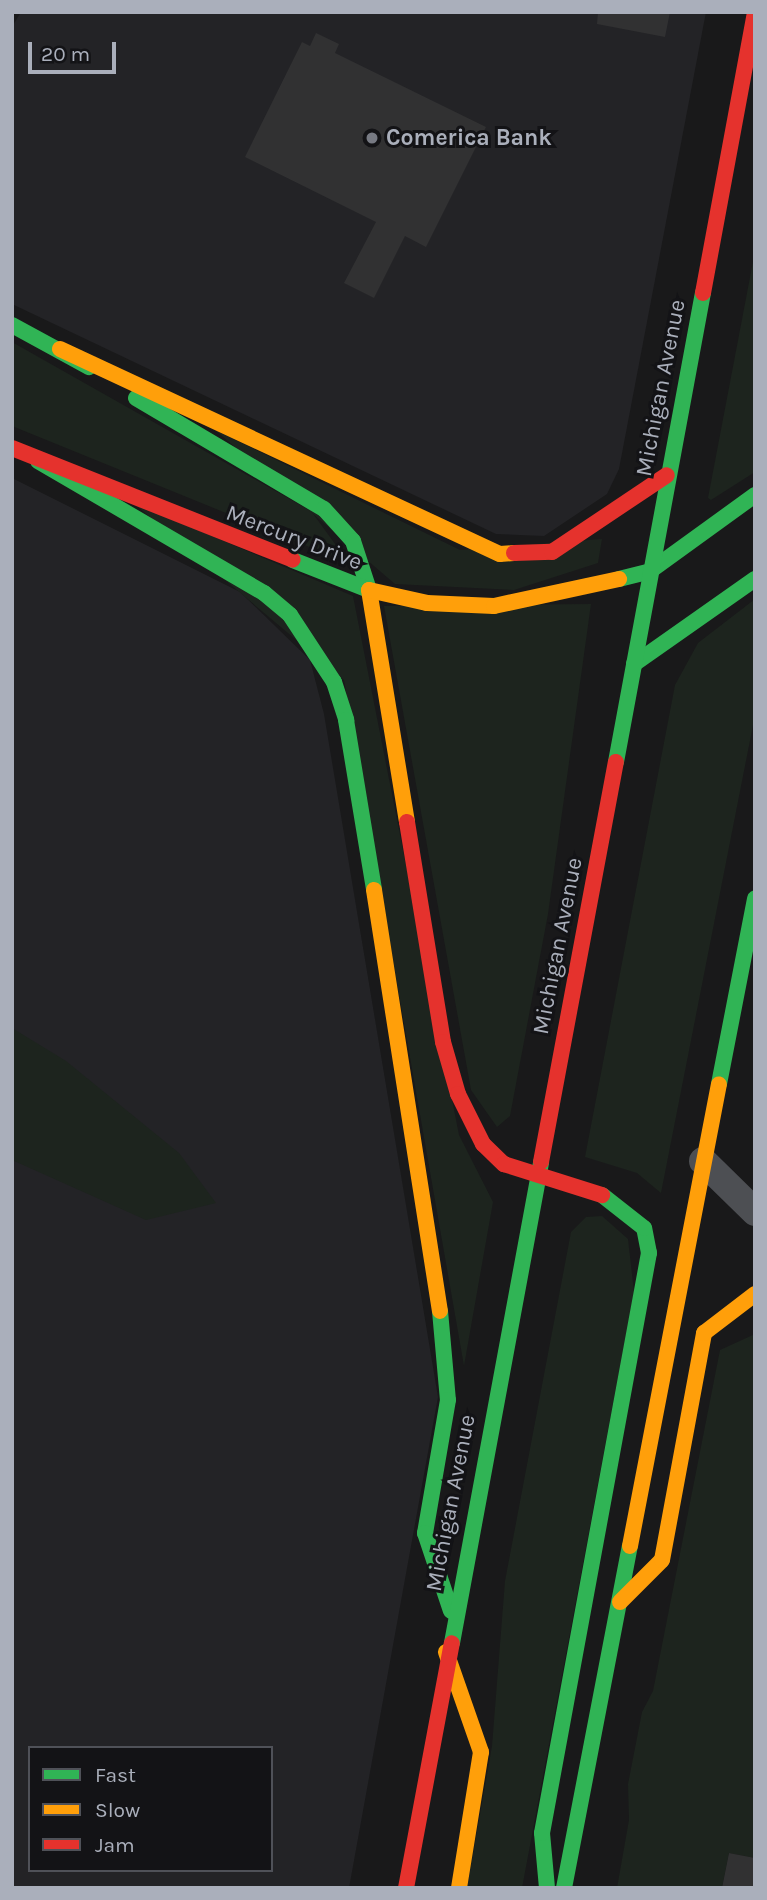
<!DOCTYPE html>
<html>
<head>
<meta charset="utf-8">
<style>
	body { margin:0 }
	#map { position:relative; width:767px; height:1900px; overflow:hidden; background:#19191a; font-family:Karla,sans-serif }
	div>[style] { position:absolute }
	.built>* { inset:0; background:#232326 }
	.green>* { inset:0; background:#1d241e }
	.building>* { inset:0; background:#313132 }
	.street>* { height:28px; margin:-14px; padding:0 14px; transform-origin:14px; border-radius:14px; background:#4d4f53 }
	.fast>* { height:16px; margin:-8px; padding:0 8px; transform-origin:8px; border-radius:8px; background:#30b455 }
	.slow>* { height:16px; margin:-8px; padding:0 8px; transform-origin:8px; border-radius:8px; background:#ff9f0a }
	.jam>* { height:16px; margin:-8px; padding:0 8px; transform-origin:8px; border-radius:8px; background:#e5322d }
	.dots>* { width:19px; height:19px; translate:-50% -50%; box-sizing:border-box; border:4px solid #131316; border-radius:50% }
	span { translate:-50% -50%; white-space:nowrap; text-align:center; line-height:1.15; -webkit-text-stroke:6px #131316; paint-order:stroke }
	.poi-label { font-size:23px; color:#aaafbb; font-weight:700 }
	.left { translate:0 -50%; text-align:left }
	.street-label { font-size:23px; color:#aaafbb }
	.frame { position:absolute; inset:0; border:14px solid #aaafbb; pointer-events:none }
	.legend { position:absolute; left:28px; top:1746px; width:245px; height:126px; box-sizing:border-box; background:#131316; border:2px solid #4f5158; margin:0; padding:9px 12px; list-style:none; font-size:21px; color:#aaafbb }
	.legend li { display:flex; align-items:center; gap:14px; height:35px }
	.legend b { width:35px; border:2px solid #4f5158 }
	.scale { position:absolute; left:28px; top:42px; width:88px; height:32px; box-sizing:border-box; border:4px solid #aaafbb; border-top:0; padding-left:9px; font-size:21px; line-height:24px; white-space:nowrap; color:#aaafbb; -webkit-text-stroke:5px #131316; paint-order:stroke }
</style>
</head>
<body>
<div id="map">
	<div class="built">
		<div style="clip-path:polygon(21px 12px,706px 12px,619px 469px,607px 494px,544px 536px,496px 534px,12px 304px,12px 27px)"></div>
		<div style="clip-path:polygon(evenodd,12px 478px,240px 592px,310px 660px,324px 714px,438px 1397px,349px 1888px,12px 1888px,12px 478px,30px 1748px,271px 1748px,271px 1870px,30px 1870px,30px 1748px)"></div>
	</div>
	<div class="green">
		<div style="clip-path:polygon(755px 251px,755px 472px,711px 500px,708px 498px)"></div>
		<div style="clip-path:polygon(12px 342px,311px 511px,349px 563px,12px 426px)"></div>
		<div style="clip-path:polygon(215px 430px,460px 550px,602px 539px,598px 563px,514px 590px,395px 584px)"></div>
		<div style="clip-path:polygon(132px 502px,353px 596px,459px 1135px,493px 1202px,464px 1366px,344px 680px)"></div>
		<div style="clip-path:polygon(755px 599px,755px 715px,661px 1193px,637px 1173px,585px 1157px,675px 685px,698px 643px)"></div>
		<div style="clip-path:polygon(591px 604px,548px 914px,510px 1116px,497px 1127px,471px 1090px,384px 606px)"></div>
		<div style="clip-path:polygon(12px 1028px,66px 1061px,179px 1153px,216px 1203px,146px 1220px,12px 1160px)"></div>
		<div style="clip-path:polygon(602px 1216px,628px 1239px,634px 1292px,522px 1888px,467px 1888px,492px 1746px,505px 1581px,571px 1232px,586px 1217px)"></div>
		<div style="clip-path:polygon(755px 1334px,755px 1858px,729px 1853px,722px 1888px,617px 1888px,629px 1820px,628px 1784px,642px 1712px,653px 1691px,720px 1350px)"></div>
	</div>
	<div class="building">
		<div style="clip-path:polygon(598px 12px,670px 12px,665px 37px,597px 24px)"></div>
		<div style="clip-path:polygon(316px 33px,339px 44px,335px 53px,486px 127px,426px 247px,405px 236px,374px 298px,344px 283px,376px 222px,245px 157px,302px 42px,310px 46px)"></div>
		<div style="clip-path:polygon(729px 1853px,755px 1858px,755px 1888px,722px 1888px)"></div>
	</div>
	<div class="street">
		<div style="left:703px;top:1161px;width:73px;rotate:44.4deg"></div>
	</div>
	<div class="fast">
		<div style="left:12px;top:325px;width:88px;rotate:28.6deg"></div>
		<div style="left:136px;top:398px;width:218px;rotate:30.6deg"></div>
		<div style="left:324px;top:509px;width:43px;rotate:47.8deg"></div>
		<div style="left:353px;top:541px;width:52px;rotate:71.9deg"></div>
		<div style="left:369px;top:590px;width:82px;rotate:-158.5deg"></div>
		<div style="left:38px;top:461px;width:262px;rotate:30.3deg"></div>
		<div style="left:264px;top:593px;width:34px;rotate:40deg"></div>
		<div style="left:290px;top:615px;width:80px;rotate:56.7deg"></div>
		<div style="left:334px;top:682px;width:40px;rotate:72deg"></div>
		<div style="left:346px;top:720px;width:172px;rotate:80.6deg"></div>
		<div style="left:619px;top:579px;width:32px;rotate:-14deg"></div>
		<div style="left:650px;top:571px;width:130px;rotate:-35.9deg"></div>
		<div style="left:634px;top:664px;width:148px;rotate:-35.1deg"></div>
		<div style="left:616px;top:762px;width:477px;rotate:-79.5deg"></div>
		<div style="left:719px;top:1084px;width:189px;rotate:-79deg"></div>
		<div style="left:440px;top:1311px;width:89px;rotate:84.9deg"></div>
		<div style="left:448px;top:1400px;width:135px;rotate:99.8deg"></div>
		<div style="left:425px;top:1533px;width:82px;rotate:71.6deg"></div>
		<div style="left:452px;top:1643px;width:489px;rotate:-79.5deg"></div>
		<div style="left:547px;top:1888px;width:55px;rotate:-95.2deg"></div>
		<div style="left:542px;top:1833px;width:590px;rotate:-79.55deg"></div>
		<div style="left:649px;top:1253px;width:25px;rotate:-101deg"></div>
		<div style="left:644px;top:1228px;width:53px;rotate:-141.8deg"></div>
		<div style="left:564px;top:1888px;width:348px;rotate:-79.1deg"></div>
	</div>
	<div class="slow">
		<div style="left:60px;top:349px;width:485px;rotate:25deg"></div>
		<div style="left:500px;top:554px;width:14px;rotate:-4deg"></div>
		<div style="left:407px;top:822px;width:235px;rotate:-99.3deg"></div>
		<div style="left:369px;top:590px;width:59px;rotate:12.6deg"></div>
		<div style="left:427px;top:603px;width:67px;rotate:2.6deg"></div>
		<div style="left:494px;top:606px;width:128px;rotate:-12.2deg"></div>
		<div style="left:374px;top:890px;width:426px;rotate:81.1deg"></div>
		<div style="left:630px;top:1546px;width:470px;rotate:-79.1deg"></div>
		<div style="left:620px;top:1602px;width:59px;rotate:-45deg"></div>
		<div style="left:662px;top:1560px;width:231px;rotate:-79.5deg"></div>
		<div style="left:704px;top:1333px;width:64px;rotate:-37.4deg"></div>
		<div style="left:446px;top:1652px;width:106px;rotate:70.7deg"></div>
		<div style="left:481px;top:1752px;width:138px;rotate:99.2deg"></div>
	</div>
	<div class="jam">
		<div style="left:703px;top:293px;width:286px;rotate:-79.5deg"></div>
		<div style="left:12px;top:448px;width:302px;rotate:21.7deg"></div>
		<div style="left:514px;top:553px;width:38px;rotate:-2deg"></div>
		<div style="left:552px;top:552px;width:138px;rotate:-33.8deg"></div>
		<div style="left:407px;top:822px;width:223px;rotate:80.7deg"></div>
		<div style="left:443px;top:1042px;width:54px;rotate:73.9deg"></div>
		<div style="left:458px;top:1094px;width:56px;rotate:63.4deg"></div>
		<div style="left:483px;top:1144px;width:29px;rotate:44deg"></div>
		<div style="left:504px;top:1164px;width:103px;rotate:17.6deg"></div>
		<div style="left:541px;top:1162px;width:407px;rotate:-79.4deg"></div>
		<div style="left:406px;top:1888px;width:249px;rotate:-79.4deg"></div>
	</div>
	<div class="dots">
		<div style="left:372px;top:138px;background:#777a83"></div>
	</div>
	<div class="poi-label">
		<span class="left" style="left:386px;top:138px">Comerica Bank</span>
	</div>
	<div class="street-label">
		<span style="left:661px;top:388px;rotate:-79deg">Michigan Avenue</span>
		<span style="left:294px;top:538px;rotate:21deg">Mercury Drive</span>
		<span style="left:558px;top:946px;rotate:-79deg">Michigan Avenue</span>
		<span style="left:451px;top:1503px;rotate:-79deg">Michigan Avenue</span>
	</div>
	<div class="frame"></div>
	<ul class="legend">
	<li><b style="height:9px;background:#30b455"></b>Fast</li>
	<li><b style="height:9px;background:#ff9f0a"></b>Slow</li>
	<li><b style="height:9px;background:#e5322d"></b>Jam</li>
	</ul>
	<div class="scale">20 m</div>
</div>
</body>
</html>
